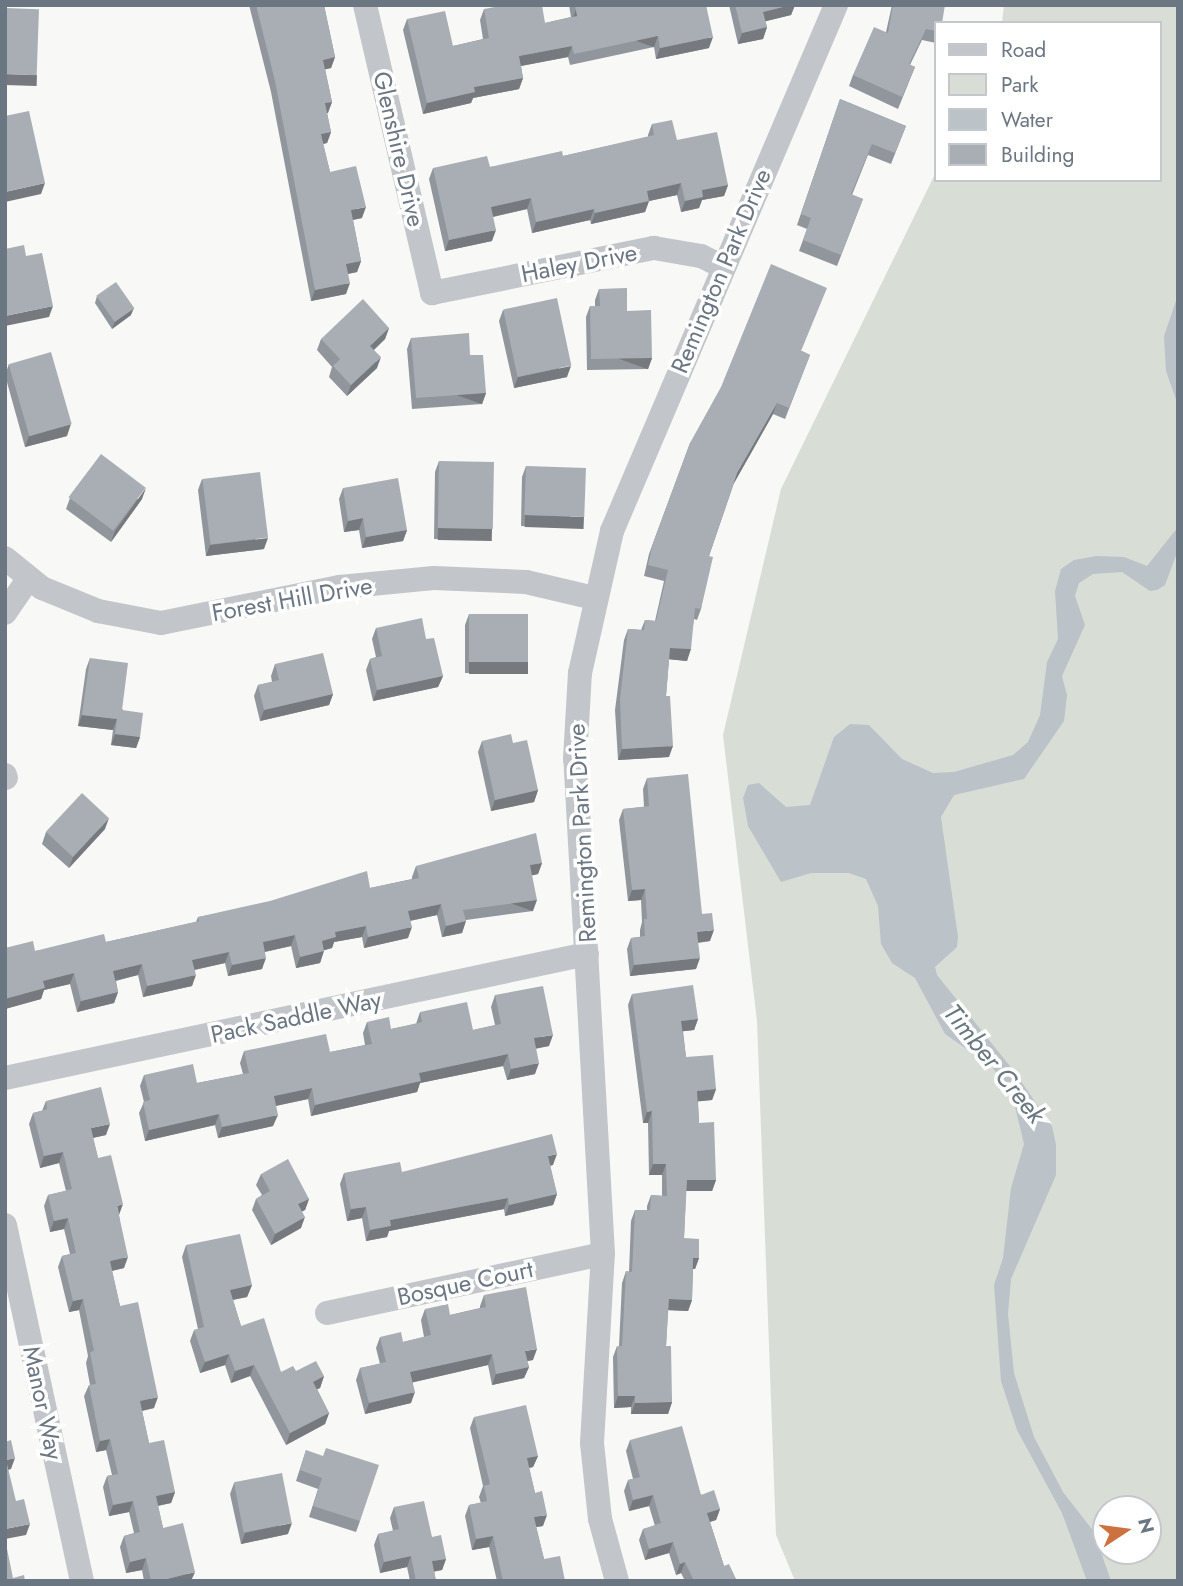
<!DOCTYPE html>
<html>
<head>
<meta charset="utf-8">
<style>
	body { margin:0 }
	#map { position:relative; width:1183px; height:1586px; overflow:hidden; background:#f8f8f6; font-family:Jost,sans-serif }
	div>[style] { position:absolute }
	.green>* { inset:0; background:#d8ddd6 }
	.water>* { inset:0; background:#bbc2c8 }
	.minor>* { height:24px; margin:-12px; padding:0 12px; transform-origin:12px; border-radius:12px; background:#c2c5c9 }
	.wall>* { inset:0; background:#90969b }
	.shaded-wall>* { inset:0; background:#767a7e; transform-origin:0 0 }
	.building>* { inset:0; background:#a8aeb4; transform-origin:0 0 }
	span { translate:-50% -50%; white-space:nowrap; text-align:center; line-height:1.15; -webkit-text-stroke:7px #fff; paint-order:stroke }
	.street-label { font-size:24px; color:#6b7683 }
	.water-label { font-size:26px; color:#67767f; font-style:italic }
	.frame { position:absolute; inset:0; border:7px solid #6b7683; pointer-events:none }
	.legend { position:absolute; left:934px; top:21px; width:228px; height:161px; box-sizing:border-box; background:#fff; border:2px solid #c4c8cd; margin:0; padding:9px 12px; list-style:none; font-size:21px; color:#6b7683 }
	.legend li { display:flex; align-items:center; gap:14px; height:35px }
	.legend b { width:35px; border:2px solid #c4c8cd }
	.north { position:absolute; left:1092px; top:1495px; width:70px; height:70px; box-sizing:border-box; background:#fff; border:2px solid #c4c8cd; border-radius:50%; rotate:77deg; font-size:19px; font-weight:700; line-height:28px; text-align:center; color:#6b7683 }
	.north::after { content:''; display:block; margin:auto; width:24px; height:32px; background:#cd7141; clip-path:polygon(50% 0,100% 100%,50% 72%,0 100%) }
</style>
</head>
<body>
<div id="map">
	<div class="green">
		<div style="clip-path:polygon(evenodd,1004px 5px,1178px 5px,1178px 1581px,795px 1581px,776px 1535px,757px 1021px,723px 735px,781px 489px,936px 172px,936px 180px,1160px 180px,1160px 23px,1002px 23px,1004px 5px,1106px 1509px,1148px 1509px,1148px 1551px,1106px 1551px,1106px 1509px)"></div>
	</div>
	<div class="water">
		<div style="clip-path:polygon(1178px 295px,1178px 405px,1166px 371px,1164px 336px)"></div>
		<div style="clip-path:polygon(1178px 527px,1178px 550px,1165px 585px,1157px 590px,1150px 591px,1122px 572px,1093px 574px,1079px 583px,1075px 596px,1085px 625px,1062px 676px,1067px 695px,1064px 721px,1024px 779px,954px 795px,941px 817px,958px 937px,957px 947px,935px 967px,937px 975px,1013px 1070px,1052px 1126px,1056px 1145px,1056px 1175px,1011px 1279px,1008px 1314px,1014px 1373px,1034px 1437px,1063px 1492px,1094px 1532px,1111px 1581px,1087px 1581px,1062px 1513px,1017px 1430px,1001px 1381px,994px 1285px,1003px 1258px,1011px 1188px,1024px 1144px,1011px 1090px,991px 1066px,945px 1034px,915px 978px,892px 963px,881px 944px,878px 906px,866px 879px,849px 873px,811px 873px,781px 882px,748px 826px,743px 798px,748px 785px,759px 783px,786px 807px,810px 805px,834px 737px,850px 724px,869px 725px,902px 759px,933px 773px,954px 772px,1013px 755px,1028px 742px,1040px 715px,1047px 662px,1058px 639px,1055px 591px,1061px 569px,1074px 560px,1097px 556px,1124px 557px,1147px 566px)"></div>
	</div>
	<div class="minor">
		<div style="left:365px;top:5px;width:296px;rotate:76.9deg"></div>
		<div style="left:432px;top:293px;width:227px;rotate:-11.5deg"></div>
		<div style="left:654px;top:248px;width:48px;rotate:9.7deg"></div>
		<div style="left:701px;top:256px;width:25px;rotate:26deg"></div>
		<div style="left:5px;top:558px;width:48px;rotate:39deg"></div>
		<div style="left:42px;top:588px;width:61px;rotate:22.3deg"></div>
		<div style="left:98px;top:611px;width:64px;rotate:10.8deg"></div>
		<div style="left:161px;top:623px;width:183px;rotate:-11.4deg"></div>
		<div style="left:340px;top:587px;width:94px;rotate:-5.5deg"></div>
		<div style="left:434px;top:578px;width:92px;rotate:2.5deg"></div>
		<div style="left:526px;top:582px;width:70px;rotate:13.2deg"></div>
		<div style="left:5px;top:613px;width:42px;rotate:-55.6deg"></div>
		<div style="left:5px;top:775px;width:3px;rotate:72deg"></div>
		<div style="left:5px;top:1078px;width:595px;rotate:-12.03deg"></div>
		<div style="left:5px;top:1225px;width:364px;rotate:77.8deg"></div>
		<div style="left:327px;top:1313px;width:282px;rotate:-12.1deg"></div>
		<div style="left:617px;top:1581px;width:64px;rotate:-105.3deg"></div>
		<div style="left:600px;top:1519px;width:76px;rotate:-96deg"></div>
		<div style="left:592px;top:1443px;width:189px;rotate:-86.7deg"></div>
		<div style="left:603px;top:1254px;width:496px;rotate:-93.2deg"></div>
		<div style="left:575px;top:759px;width:86px;rotate:-86.7deg"></div>
		<div style="left:580px;top:673px;width:146px;rotate:-77.3deg"></div>
		<div style="left:612px;top:531px;width:572px;rotate:-66.93deg"></div>
	</div>
	<div class="wall">
		<div style="clip-path:polygon(249px 5px,324px 5px,335px 57px,331px 68px,325px 69px,332px 102px,327px 113px,331px 132px,327px 143px,323px 144px,330px 172px,362px 218px,353px 220px,361px 261px,357px 272px,348px 274px,346px 294px,311px 301px,271px 92px)"></div>
		<div style="clip-path:polygon(569px 5px,706px 5px,709px 48px,656px 59px,654px 47px,570px 65px,568px 57px,521px 66px,523px 78px,519px 89px,473px 98px,471px 103px,423px 114px,403px 30px,407px 19px,453px 46px,483px 39px,480px 20px,484px 9px,545px 23px,571px 17px)"></div>
		<div style="clip-path:polygon(729px 5px,795px 5px,791px 15px,765px 21px,767px 27px,763px 39px,738px 44px)"></div>
		<div style="clip-path:polygon(892px 5px,945px 5px,936px 23px,936px 43px,922px 40px,910px 65px,915px 67px,898px 109px,849px 86px,853px 75px,886px 32px)"></div>
		<div style="clip-path:polygon(840px 99px,906px 126px,891px 164px,868px 155px,852px 195px,863px 199px,837px 266px,799px 251px,807px 229px,797px 225px)"></div>
		<div style="clip-path:polygon(652px 124px,677px 140px,728px 185px,724px 196px,702px 200px,699px 208px,681px 212px,677px 195px,649px 201px,645px 212px,591px 224px,590px 220px,532px 233px,527px 209px,493px 217px,492px 241px,445px 251px,429px 179px,433px 168px,490px 167px,563px 156px,648px 137px,648px 135px)"></div>
		<div style="clip-path:polygon(599px 289px,627px 311px,652px 358px,648px 369px,587px 370px,586px 317px,590px 306px,595px 306px,595px 300px)"></div>
		<div style="clip-path:polygon(97px 296px,131px 315px,112px 329px,95px 303px)"></div>
		<div style="clip-path:polygon(503px 310px,567px 377px,514px 388px,499px 321px)"></div>
		<div style="clip-path:polygon(389px 328px,385px 339px,374px 350px,377px 368px,347px 396px,329px 377px,332px 367px,317px 350px,321px 339px)"></div>
		<div style="clip-path:polygon(411px 338px,470px 355px,486px 393px,482px 404px,412px 409px,407px 349px)"></div>
		<div style="clip-path:polygon(802px 351px,810px 355px,785px 419px,773px 414px,734px 483px,709px 556px,701px 609px,697px 620px,694px 619px,687px 661px,669px 659px,666px 696px,669px 757px,618px 760px,615px 710px,624px 640px,628px 629px,641px 630px,645px 620px,655px 621px,664px 581px,644px 576px,649px 554px,690px 443px)"></div>
		<div style="clip-path:polygon(9px 364px,67px 436px,25px 447px,5px 375px)"></div>
		<div style="clip-path:polygon(439px 461px,492px 529px,488px 540px,434px 539px,435px 472px)"></div>
		<div style="clip-path:polygon(526px 466px,580px 528px,521px 526px,522px 477px)"></div>
		<div style="clip-path:polygon(202px 479px,264px 549px,206px 556px,198px 490px)"></div>
		<div style="clip-path:polygon(343px 488px,407px 530px,403px 541px,362px 548px,359px 530px,344px 532px,339px 499px)"></div>
		<div style="clip-path:polygon(70px 498px,142px 499px,111px 542px,66px 509px)"></div>
		<div style="clip-path:polygon(469px 614px,524px 673px,465px 673px,465px 625px)"></div>
		<div style="clip-path:polygon(376px 628px,426px 639px,443px 676px,438px 687px,373px 701px,366px 670px,370px 659px,376px 657px,372px 639px)"></div>
		<div style="clip-path:polygon(90px 658px,140px 737px,136px 748px,111px 745px,113px 730px,78px 726px,86px 669px)"></div>
		<div style="clip-path:polygon(275px 664px,333px 694px,329px 705px,260px 721px,254px 696px,258px 685px,272px 682px,271px 676px)"></div>
		<div style="clip-path:polygon(482px 741px,513px 743px,538px 790px,534px 802px,491px 811px,478px 752px)"></div>
		<div style="clip-path:polygon(647px 778px,702px 914px,710px 941px,698px 943px,696px 969px,630px 976px,627px 949px,631px 938px,640px 937px,640px 930px,642px 922px,641px 900px,628px 901px,619px 820px,623px 809px,644px 807px,643px 789px)"></div>
		<div style="clip-path:polygon(105px 829px,69px 868px,42px 844px,46px 832px)"></div>
		<div style="clip-path:polygon(542px 863px,538px 874px,532px 875px,533px 911px,466px 920px,462px 933px,442px 937px,437px 915px,410px 921px,408px 938px,364px 948px,362px 937px,334px 942px,332px 948px,324px 950px,320px 963px,296px 968px,291px 946px,265px 952px,262px 969px,228px 976px,225px 963px,195px 970px,192px 986px,143px 997px,138px 975px,116px 981px,118px 992px,114px 1003px,77px 1012px,70px 984px,44px 990px,41px 999px,5px 1009px,5px 948px,35px 951px,106px 942px,196px 922px,198px 917px,370px 888px,412px 879px,412px 877px,416px 866px)"></div>
		<div style="clip-path:polygon(632px 994px,698px 1019px,694px 1030px,683px 1031px,686px 1057px,716px 1089px,712px 1100px,698px 1101px,699px 1123px,716px 1180px,712px 1191px,686px 1191px,684px 1238px,699px 1258px,695px 1269px,693px 1269px,692px 1300px,688px 1311px,668px 1310px,666px 1346px,672px 1402px,668px 1414px,631px 1414px,631px 1407px,614px 1408px,613px 1357px,617px 1346px,619px 1346px,622px 1283px,626px 1271px,629px 1272px,631px 1221px,635px 1210px,647px 1210px,647px 1206px,651px 1195px,662px 1196px,662px 1175px,649px 1175px,648px 1123px,643px 1123px,628px 1005px)"></div>
		<div style="clip-path:polygon(495px 995px,549px 1046px,536px 1048px,535px 1074px,507px 1080px,503px 1066px,420px 1083px,417px 1092px,311px 1116px,308px 1099px,276px 1106px,273px 1126px,218px 1138px,215px 1125px,145px 1141px,139px 1113px,144px 1102px,140px 1086px,144px 1075px,197px 1083px,243px 1074px,240px 1063px,244px 1051px,330px 1052px,365px 1045px,363px 1033px,367px 1022px,391px 1029px,416px 1024px,420px 1012px,473px 1030px,495px 1025px,491px 1007px)"></div>
		<div style="clip-path:polygon(46px 1101px,106px 1135px,93px 1138px,98px 1158px,119px 1215px,124px 1268px,112px 1271px,120px 1306px,154px 1408px,142px 1411px,149px 1443px,175px 1492px,171px 1503px,158px 1506px,163px 1528px,191px 1581px,144px 1581px,142px 1570px,126px 1573px,120px 1547px,124px 1536px,134px 1533px,129px 1512px,109px 1516px,103px 1487px,107px 1476px,112px 1475px,106px 1450px,96px 1452px,84px 1396px,89px 1385px,90px 1385px,86px 1363px,88px 1356px,79px 1310px,69px 1312px,58px 1267px,62px 1256px,70px 1254px,64px 1229px,50px 1232px,44px 1206px,48px 1195px,66px 1191px,59px 1163px,40px 1168px,29px 1124px,33px 1113px,42px 1111px)"></div>
		<div style="clip-path:polygon(553px 1165px,550px 1166px,557px 1194px,553px 1205px,505px 1216px,504px 1209px,389px 1231px,387px 1237px,366px 1241px,362px 1218px,347px 1221px,340px 1184px,344px 1173px,402px 1172px)"></div>
		<div style="clip-path:polygon(261px 1174px,309px 1199px,305px 1210px,302px 1211px,301px 1228px,271px 1245px,252px 1210px,256px 1199px,262px 1195px,256px 1185px)"></div>
		<div style="clip-path:polygon(186px 1245px,252px 1285px,247px 1297px,233px 1300px,241px 1326px,281px 1372px,296px 1371px,324px 1376px,320px 1388px,317px 1389px,329px 1413px,325px 1424px,286px 1445px,250px 1376px,231px 1383px,225px 1365px,200px 1373px,190px 1341px,194px 1330px,198px 1329px,182px 1257px)"></div>
		<div style="clip-path:polygon(484px 1295px,533px 1360px,527px 1361px,529px 1367px,524px 1378px,492px 1385px,488px 1365px,413px 1382px,411px 1403px,365px 1414px,356px 1380px,360px 1368px,380px 1364px,376px 1348px,380px 1337px,403px 1342px,424px 1337px,421px 1320px,425px 1309px,450px 1315px,480px 1308px,480px 1306px)"></div>
		<div style="clip-path:polygon(474px 1417px,538px 1456px,533px 1467px,529px 1468px,543px 1526px,536px 1527px,544px 1559px,565px 1581px,497px 1581px,489px 1547px,472px 1550px,465px 1516px,469px 1505px,481px 1503px,479px 1497px,483px 1486px,470px 1428px)"></div>
		<div style="clip-path:polygon(630px 1440px,720px 1509px,716px 1520px,710px 1522px,724px 1566px,737px 1581px,685px 1581px,681px 1573px,676px 1575px,669px 1553px,645px 1560px,639px 1540px,643px 1529px,655px 1526px,649px 1506px,629px 1511px,624px 1491px,628px 1480px,633px 1479px,626px 1451px)"></div>
		<div style="clip-path:polygon(306px 1450px,360px 1521px,356px 1532px,309px 1517px,318px 1489px,296px 1481px)"></div>
		<div style="clip-path:polygon(234px 1483px,288px 1534px,241px 1544px,230px 1494px)"></div>
		<div style="clip-path:polygon(394px 1507px,432px 1537px,446px 1559px,442px 1570px,434px 1571px,436px 1581px,410px 1581px,407px 1567px,380px 1573px,374px 1545px,378px 1534px,393px 1531px,390px 1518px)"></div>
	</div>
	<div class="shaded-wall">
		<div style="clip-path:polygon(791px 5px,795px 5px,791px 15px,759px 23px,763px 12px)"></div>
		<div style="clip-path:polygon(767px 27px,763px 39px,738px 44px,742px 33px)"></div>
		<div style="left:658px;top:36px;width:12px;height:86px;rotate:110deg"></div>
		<div style="clip-path:polygon(713px 37px,709px 48px,656px 59px,660px 48px)"></div>
		<div style="clip-path:polygon(572px 46px,568px 57px,515px 67px,519px 56px)"></div>
		<div style="clip-path:polygon(335px 57px,331px 68px,319px 71px,323px 60px)"></div>
		<div style="left:5px;top:74px;width:32px;height:11px;rotate:2deg"></div>
		<div style="clip-path:polygon(523px 78px,519px 89px,473px 98px,471px 103px,423px 114px,427px 103px,474px 87px)"></div>
		<div style="clip-path:polygon(332px 102px,328px 113px,321px 114px,325px 103px)"></div>
		<div style="clip-path:polygon(331px 132px,327px 143px,317px 145px,321px 134px)"></div>
		<div style="clip-path:polygon(45px 183px,41px 194px,5px 202px,5px 192px)"></div>
		<div style="clip-path:polygon(681px 183px,677px 195px,649px 201px,645px 212px,591px 224px,595px 213px,647px 191px)"></div>
		<div style="clip-path:polygon(728px 185px,724px 196px,702px 200px,699px 208px,681px 212px,685px 201px,702px 190px)"></div>
		<div style="clip-path:polygon(531px 198px,527px 209px,487px 218px,491px 207px)"></div>
		<div style="clip-path:polygon(366px 207px,362px 218px,347px 221px,351px 210px)"></div>
		<div style="clip-path:polygon(594px 209px,590px 220px,532px 233px,536px 222px)"></div>
		<div style="clip-path:polygon(496px 230px,492px 241px,445px 251px,449px 240px)"></div>
		<div style="clip-path:polygon(361px 261px,357px 272px,342px 275px,346px 264px)"></div>
		<div style="clip-path:polygon(350px 283px,346px 294px,311px 301px,315px 290px)"></div>
		<div style="clip-path:polygon(53px 306px,49px 317px,5px 326px,5px 316px)"></div>
		<div style="clip-path:polygon(134px 308px,131px 315px,112px 329px,115px 321px)"></div>
		<div style="clip-path:polygon(389px 328px,385px 339px,366px 357px,370px 346px)"></div>
		<div style="clip-path:polygon(381px 357px,377px 368px,347px 396px,351px 385px)"></div>
		<div style="left:652px;top:358px;width:12px;height:61px;rotate:110deg"></div>
		<div style="clip-path:polygon(571px 366px,567px 377px,514px 388px,518px 377px)"></div>
		<div style="left:486px;top:393px;width:12px;height:70px;rotate:110deg"></div>
		<div style="clip-path:polygon(777px 403px,773px 414px,733px 485px,737px 473px)"></div>
		<div style="clip-path:polygon(71px 424px,67px 436px,25px 447px,29px 436px)"></div>
		<div style="clip-path:polygon(146px 488px,142px 499px,111px 542px,115px 531px)"></div>
		<div style="left:525px;top:515px;width:59px;height:12px;rotate:2deg"></div>
		<div style="clip-path:polygon(363px 518px,359px 530px,344px 532px,348px 521px)"></div>
		<div style="left:438px;top:528px;width:54px;height:12px;rotate:1deg"></div>
		<div style="clip-path:polygon(407px 530px,403px 541px,362px 548px,366px 537px)"></div>
		<div style="clip-path:polygon(268px 538px,264px 549px,206px 556px,210px 545px)"></div>
		<div style="clip-path:polygon(670px 648px,691px 649px,687px 661px,666px 659px)"></div>
		<div style="left:469px;top:662px;width:59px;height:12px"></div>
		<div style="clip-path:polygon(443px 676px,438px 687px,373px 701px,377px 690px)"></div>
		<div style="clip-path:polygon(333px 694px,329px 705px,260px 721px,264px 710px)"></div>
		<div style="clip-path:polygon(82px 715px,117px 719px,113px 730px,78px 726px)"></div>
		<div style="clip-path:polygon(115px 734px,140px 737px,136px 748px,111px 745px)"></div>
		<div style="clip-path:polygon(673px 746px,669px 757px,618px 760px,622px 749px)"></div>
		<div style="clip-path:polygon(538px 790px,534px 802px,491px 811px,495px 800px)"></div>
		<div style="clip-path:polygon(109px 818px,105px 829px,69px 868px,73px 857px)"></div>
		<div style="clip-path:polygon(542px 863px,538px 874px,526px 877px,530px 865px)"></div>
		<div style="clip-path:polygon(645px 889px,641px 900px,628px 901px,632px 890px)"></div>
		<div style="left:537px;top:900px;width:12px;height:75px;rotate:110deg"></div>
		<div style="clip-path:polygon(441px 904px,437px 915px,404px 922px,408px 911px)"></div>
		<div style="clip-path:polygon(466px 921px,462px 933px,442px 937px,446px 926px)"></div>
		<div style="clip-path:polygon(366px 926px,362px 937px,334px 942px,332px 948px,318px 952px,322px 941px,335px 932px)"></div>
		<div style="clip-path:polygon(412px 927px,408px 938px,364px 948px,368px 937px)"></div>
		<div style="clip-path:polygon(714px 930px,710px 941px,693px 943px,697px 932px)"></div>
		<div style="clip-path:polygon(295px 935px,291px 946px,259px 953px,263px 942px)"></div>
		<div style="clip-path:polygon(324px 951px,320px 963px,296px 968px,300px 957px)"></div>
		<div style="clip-path:polygon(229px 952px,225px 963px,188px 971px,192px 960px)"></div>
		<div style="clip-path:polygon(266px 958px,262px 969px,228px 976px,232px 965px)"></div>
		<div style="clip-path:polygon(700px 958px,696px 969px,630px 976px,634px 965px)"></div>
		<div style="clip-path:polygon(142px 964px,138px 975px,109px 982px,113px 971px)"></div>
		<div style="clip-path:polygon(74px 973px,70px 984px,44px 990px,41px 999px,5px 1009px,5px 999px,43px 981px)"></div>
		<div style="clip-path:polygon(196px 975px,192px 986px,143px 997px,147px 986px)"></div>
		<div style="clip-path:polygon(118px 992px,114px 1003px,77px 1012px,81px 1001px)"></div>
		<div style="clip-path:polygon(698px 1019px,694px 1030px,677px 1032px,681px 1021px)"></div>
		<div style="clip-path:polygon(553px 1035px,549px 1046px,530px 1050px,534px 1038px)"></div>
		<div style="clip-path:polygon(508px 1054px,503px 1066px,420px 1083px,417px 1092px,311px 1116px,315px 1105px,419px 1073px)"></div>
		<div style="clip-path:polygon(539px 1063px,535px 1074px,507px 1080px,511px 1069px)"></div>
		<div style="clip-path:polygon(312px 1088px,308px 1099px,270px 1107px,274px 1096px)"></div>
		<div style="clip-path:polygon(716px 1089px,712px 1100px,693px 1102px,697px 1091px)"></div>
		<div style="clip-path:polygon(652px 1111px,648px 1123px,643px 1123px,647px 1112px)"></div>
		<div style="clip-path:polygon(219px 1114px,215px 1125px,145px 1141px,149px 1130px)"></div>
		<div style="clip-path:polygon(278px 1115px,273px 1126px,218px 1138px,222px 1127px)"></div>
		<div style="clip-path:polygon(110px 1124px,106px 1135px,87px 1139px,91px 1128px)"></div>
		<div style="clip-path:polygon(63px 1152px,59px 1163px,40px 1168px,44px 1156px)"></div>
		<div style="clip-path:polygon(557px 1154px,553px 1165px,543px 1167px,548px 1156px)"></div>
		<div style="clip-path:polygon(653px 1164px,666px 1164px,662px 1175px,649px 1175px)"></div>
		<div style="clip-path:polygon(687px 1180px,716px 1180px,712px 1191px,683px 1191px)"></div>
		<div style="clip-path:polygon(557px 1194px,553px 1205px,505px 1216px,509px 1205px)"></div>
		<div style="clip-path:polygon(508px 1198px,504px 1209px,389px 1231px,387px 1237px,366px 1241px,370px 1230px,390px 1220px)"></div>
		<div style="clip-path:polygon(309px 1199px,305px 1210px,294px 1216px,298px 1204px)"></div>
		<div style="clip-path:polygon(123px 1204px,119px 1215px,117px 1206px)"></div>
		<div style="clip-path:polygon(366px 1207px,362px 1218px,347px 1221px,351px 1209px)"></div>
		<div style="clip-path:polygon(305px 1217px,301px 1228px,271px 1245px,275px 1234px)"></div>
		<div style="clip-path:polygon(68px 1218px,64px 1229px,50px 1232px,54px 1221px)"></div>
		<div style="clip-path:polygon(128px 1257px,124px 1268px,106px 1272px,110px 1261px)"></div>
		<div style="clip-path:polygon(693px 1258px,699px 1258px,695px 1269px,689px 1269px)"></div>
		<div style="clip-path:polygon(252px 1285px,247px 1297px,226px 1301px,230px 1290px)"></div>
		<div style="clip-path:polygon(83px 1299px,79px 1310px,69px 1312px,73px 1301px)"></div>
		<div style="clip-path:polygon(669px 1299px,692px 1300px,688px 1311px,665px 1310px)"></div>
		<div style="clip-path:polygon(537px 1349px,533px 1360px,521px 1362px,525px 1351px)"></div>
		<div style="clip-path:polygon(229px 1354px,225px 1365px,200px 1373px,205px 1362px)"></div>
		<div style="clip-path:polygon(492px 1354px,488px 1365px,406px 1384px,410px 1372px)"></div>
		<div style="clip-path:polygon(254px 1365px,250px 1376px,231px 1383px,235px 1371px)"></div>
		<div style="clip-path:polygon(529px 1367px,524px 1378px,492px 1385px,496px 1374px)"></div>
		<div style="clip-path:polygon(324px 1376px,320px 1388px,309px 1393px,313px 1382px)"></div>
		<div style="clip-path:polygon(415px 1392px,411px 1403px,365px 1414px,369px 1403px)"></div>
		<div style="clip-path:polygon(618px 1396px,635px 1396px,631px 1407px,614px 1408px)"></div>
		<div style="clip-path:polygon(158px 1397px,154px 1408px,136px 1412px,140px 1401px)"></div>
		<div style="clip-path:polygon(672px 1402px,668px 1414px,631px 1414px,635px 1403px)"></div>
		<div style="clip-path:polygon(329px 1413px,325px 1424px,286px 1445px,290px 1433px)"></div>
		<div style="clip-path:polygon(110px 1439px,106px 1450px,96px 1452px,100px 1441px)"></div>
		<div style="clip-path:polygon(538px 1456px,533px 1467px,523px 1469px,527px 1458px)"></div>
		<div style="clip-path:polygon(15px 1458px,11px 1469px,5px 1471px,6px 1460px)"></div>
		<div style="clip-path:polygon(175px 1492px,171px 1503px,151px 1507px,156px 1496px)"></div>
		<div style="clip-path:polygon(653px 1495px,649px 1506px,629px 1511px,633px 1500px)"></div>
		<div style="clip-path:polygon(133px 1501px,129px 1512px,109px 1516px,113px 1505px)"></div>
		<div style="clip-path:polygon(720px 1509px,716px 1520px,703px 1524px,707px 1513px)"></div>
		<div style="clip-path:polygon(547px 1515px,543px 1526px,530px 1528px,534px 1517px)"></div>
		<div style="clip-path:polygon(292px 1523px,288px 1534px,241px 1544px,245px 1533px)"></div>
		<div style="clip-path:polygon(30px 1524px,26px 1535px,5px 1539px,5px 1529px)"></div>
		<div style="clip-path:polygon(493px 1536px,489px 1547px,472px 1550px,476px 1539px)"></div>
		<div style="clip-path:polygon(673px 1542px,669px 1553px,645px 1560px,649px 1549px)"></div>
		<div style="clip-path:polygon(411px 1556px,407px 1567px,380px 1573px,384px 1562px)"></div>
		<div style="clip-path:polygon(146px 1558px,142px 1570px,126px 1573px,130px 1562px)"></div>
		<div style="clip-path:polygon(446px 1559px,442px 1570px,428px 1573px,432px 1561px)"></div>
		<div style="clip-path:polygon(685px 1562px,681px 1573px,676px 1575px,680px 1564px)"></div>
		<div style="clip-path:polygon(195px 1572px,191px 1581px,159px 1581px)"></div>
	</div>
	<div class="building">
		<div style="clip-path:polygon(256px 5px,324px 5px,335px 57px,323px 60px,332px 102px,325px 103px,331px 132px,321px 134px,330px 172px,356px 166px,366px 207px,351px 210px,361px 261px,346px 264px,350px 283px,315px 290px,275px 81px)"></div>
		<div style="clip-path:polygon(506px 5px,542px 5px,545px 23px,577px 16px,575px 5px,706px 5px,713px 37px,660px 48px,658px 36px,574px 54px,572px 46px,519px 56px,523px 78px,474px 87px,475px 92px,427px 103px,407px 19px,445px 11px,453px 46px,489px 38px,484px 9px)"></div>
		<div style="clip-path:polygon(735px 5px,791px 5px,763px 12px,767px 27px,742px 33px)"></div>
		<div style="clip-path:polygon(893px 5px,945px 5px,942px 23px,936px 23px,936px 31px,926px 29px,909px 64px,915px 67px,902px 97px,853px 75px,874px 27px,888px 33px)"></div>
		<div style="left:5px;top:8px;width:34px;height:66px;rotate:2deg"></div>
		<div style="clip-path:polygon(840px 99px,906px 126px,895px 153px,872px 144px,851px 194px,863px 199px,841px 255px,803px 240px,811px 218px,801px 214px)"></div>
		<div style="clip-path:polygon(29px 111px,45px 183px,5px 192px,5px 116px)"></div>
		<div style="clip-path:polygon(672px 120px,677px 140px,717px 132px,728px 185px,702px 190px,703px 197px,685px 201px,681px 183px,647px 191px,649px 201px,595px 213px,594px 209px,536px 222px,531px 198px,491px 207px,496px 230px,449px 240px,433px 168px,487px 156px,490px 167px,562px 151px,563px 156px,654px 135px,652px 124px)"></div>
		<div style="clip-path:polygon(24px 245px,26px 256px,42px 253px,53px 306px,5px 316px,5px 249px)"></div>
		<div style="clip-path:polygon(771px 264px,827px 288px,801px 351px,810px 355px,789px 408px,777px 403px,737px 473px,709px 556px,713px 557px,701px 609px,695px 608px,691px 649px,670px 648px,666px 696px,670px 696px,673px 746px,622px 749px,620px 699px,628px 629px,644px 630px,645px 620px,656px 621px,668px 570px,648px 565px,653px 543px,690px 443px,721px 387px)"></div>
		<div style="left:116px;top:282px;width:32px;height:24px;rotate:55deg"></div>
		<div style="clip-path:polygon(627px 288px,627px 311px,651px 310px,652px 358px,591px 359px,590px 306px,600px 306px,599px 289px)"></div>
		<div style="left:557px;top:298px;width:69px;height:55px;rotate:78deg"></div>
		<div style="clip-path:polygon(363px 299px,389px 328px,370px 346px,381px 357px,351px 385px,333px 366px,340px 359px,321px 339px)"></div>
		<div style="clip-path:polygon(469px 333px,470px 355px,483px 355px,486px 393px,416px 398px,411px 338px)"></div>
		<div style="left:51px;top:352px;width:75px;height:44px;rotate:74deg"></div>
		<div style="left:101px;top:454px;width:56px;height:54px;rotate:37deg"></div>
		<div style="left:439px;top:461px;width:55px;height:67px;rotate:1deg"></div>
		<div style="left:526px;top:466px;width:60px;height:49px;rotate:2deg"></div>
		<div style="left:260px;top:472px;width:66px;height:58px;rotate:83deg"></div>
		<div style="clip-path:polygon(398px 478px,407px 530px,366px 537px,363px 518px,348px 521px,343px 488px)"></div>
		<div style="left:469px;top:614px;width:59px;height:48px"></div>
		<div style="clip-path:polygon(422px 618px,426px 639px,434px 638px,443px 676px,377px 690px,370px 659px,382px 656px,376px 628px)"></div>
		<div style="clip-path:polygon(323px 653px,333px 694px,264px 710px,258px 685px,279px 680px,275px 664px)"></div>
		<div style="clip-path:polygon(90px 658px,128px 663px,122px 710px,143px 713px,140px 737px,115px 734px,117px 719px,82px 715px)"></div>
		<div style="clip-path:polygon(511px 734px,513px 743px,527px 740px,538px 790px,495px 800px,482px 741px)"></div>
		<div style="clip-path:polygon(688px 774px,702px 914px,712px 913px,714px 930px,697px 932px,700px 958px,634px 965px,631px 938px,645px 936px,644px 919px,647px 919px,645px 889px,632px 890px,623px 809px,649px 806px,647px 778px)"></div>
		<div style="left:82px;top:793px;width:37px;height:53px;rotate:43deg"></div>
		<div style="clip-path:polygon(536px 833px,542px 863px,530px 865px,537px 900px,463px 910px,466px 921px,446px 926px,441px 904px,408px 911px,412px 927px,368px 937px,366px 926px,335px 932px,336px 937px,322px 941px,324px 951px,300px 957px,295px 935px,263px 942px,266px 958px,232px 965px,229px 952px,192px 960px,196px 975px,147px 986px,142px 964px,113px 971px,118px 992px,81px 1001px,74px 973px,43px 981px,45px 988px,5px 999px,5px 948px,33px 941px,35px 951px,104px 934px,106px 942px,199px 921px,198px 917px,270px 901px,367px 871px,370px 888px,419px 878px,416px 866px)"></div>
		<div style="clip-path:polygon(693px 985px,698px 1019px,681px 1021px,686px 1057px,713px 1055px,716px 1089px,697px 1091px,699px 1123px,714px 1122px,716px 1180px,687px 1180px,684px 1238px,699px 1239px,699px 1258px,693px 1258px,692px 1300px,669px 1299px,666px 1346px,671px 1346px,672px 1402px,635px 1403px,635px 1396px,618px 1396px,617px 1346px,622px 1346px,626px 1271px,632px 1272px,635px 1210px,650px 1210px,651px 1195px,667px 1196px,666px 1164px,653px 1164px,652px 1111px,647px 1112px,632px 994px)"></div>
		<div style="clip-path:polygon(543px 986px,553px 1035px,534px 1038px,539px 1063px,511px 1069px,508px 1054px,419px 1073px,421px 1081px,315px 1105px,312px 1088px,274px 1096px,278px 1115px,222px 1127px,219px 1114px,149px 1130px,143px 1102px,150px 1100px,144px 1075px,193px 1064px,197px 1083px,249px 1073px,244px 1051px,326px 1034px,330px 1052px,372px 1044px,367px 1022px,389px 1017px,391px 1029px,422px 1022px,420px 1012px,467px 1002px,473px 1030px,501px 1024px,495px 995px)"></div>
		<div style="clip-path:polygon(101px 1087px,110px 1124px,91px 1128px,98px 1158px,111px 1155px,123px 1204px,117px 1206px,128px 1257px,110px 1261px,120px 1306px,138px 1302px,158px 1397px,140px 1401px,149px 1443px,164px 1440px,175px 1492px,156px 1496px,163px 1528px,183px 1523px,195px 1572px,159px 1581px,151px 1581px,146px 1558px,130px 1562px,124px 1536px,140px 1532px,133px 1501px,113px 1505px,107px 1476px,118px 1474px,110px 1439px,100px 1441px,89px 1385px,96px 1384px,90px 1352px,94px 1351px,83px 1299px,73px 1301px,62px 1256px,76px 1253px,68px 1218px,54px 1221px,48px 1195px,72px 1189px,63px 1152px,44px 1156px,33px 1113px,47px 1109px,46px 1101px)"></div>
		<div style="clip-path:polygon(552px 1134px,557px 1154px,548px 1156px,557px 1194px,509px 1205px,508px 1198px,390px 1220px,391px 1226px,370px 1230px,366px 1207px,351px 1209px,344px 1173px,400px 1162px,402px 1172px)"></div>
		<div style="clip-path:polygon(288px 1159px,309px 1199px,298px 1204px,305px 1217px,275px 1234px,256px 1199px,270px 1191px,261px 1174px)"></div>
		<div style="clip-path:polygon(240px 1234px,252px 1285px,230px 1290px,241px 1326px,264px 1318px,281px 1372px,293px 1366px,296px 1371px,316px 1361px,324px 1376px,313px 1382px,329px 1413px,290px 1433px,254px 1365px,235px 1371px,229px 1354px,205px 1362px,194px 1330px,204px 1327px,186px 1245px)"></div>
		<div style="clip-path:polygon(526px 1287px,537px 1349px,525px 1351px,529px 1367px,496px 1374px,492px 1354px,410px 1372px,415px 1392px,369px 1403px,360px 1368px,386px 1362px,380px 1337px,401px 1332px,403px 1342px,431px 1335px,425px 1309px,448px 1304px,450px 1315px,486px 1307px,484px 1295px)"></div>
		<div style="clip-path:polygon(526px 1405px,538px 1456px,527px 1458px,535px 1493px,542px 1491px,547px 1515px,534px 1517px,544px 1559px,560px 1556px,565px 1581px,503px 1581px,493px 1536px,476px 1539px,469px 1505px,487px 1501px,484px 1486px,490px 1484px,474px 1417px)"></div>
		<div style="clip-path:polygon(682px 1426px,701px 1495px,714px 1490px,720px 1509px,707px 1513px,724px 1566px,729px 1564px,737px 1581px,694px 1581px,685px 1562px,680px 1564px,673px 1542px,649px 1549px,643px 1529px,661px 1523px,653px 1495px,633px 1500px,628px 1480px,640px 1477px,630px 1440px)"></div>
		<div style="clip-path:polygon(11px 1440px,15px 1458px,6px 1460px,16px 1501px,24px 1499px,30px 1524px,5px 1529px,5px 1442px)"></div>
		<div style="clip-path:polygon(326px 1448px,379px 1465px,360px 1521px,313px 1506px,322px 1478px,300px 1470px,306px 1450px,323px 1456px)"></div>
		<div style="left:282px;top:1473px;width:51px;height:49px;rotate:79deg"></div>
		<div style="clip-path:polygon(424px 1501px,432px 1537px,441px 1535px,446px 1559px,432px 1561px,436px 1581px,416px 1581px,411px 1556px,384px 1562px,378px 1534px,399px 1529px,394px 1507px)"></div>
		<div style="clip-path:polygon(5px 1539px,13px 1578px,24px 1575px,25px 1581px,5px 1581px)"></div>
	</div>
	<div class="street-label">
		<span style="left:399px;top:149px;rotate:77deg">Glenshire Drive</span>
		<span style="left:579px;top:263px;rotate:-11deg">Haley Drive</span>
		<span style="left:721px;top:271px;rotate:-67deg">Remington Park Drive</span>
		<span style="left:292px;top:599px;rotate:-10deg">Forest Hill Drive</span>
		<span style="left:582px;top:833px;rotate:-93deg">Remington Park Drive</span>
		<span style="left:296px;top:1017px;rotate:-12deg">Pack Saddle Way</span>
		<span style="left:465px;top:1283px;rotate:-12deg">Bosque Court</span>
		<span style="left:43px;top:1403px;rotate:78deg">Manor Way</span>
	</div>
	<div class="water-label">
		<span style="left:994px;top:1064px;rotate:51deg">Timber Creek</span>
	</div>
	<div class="frame"></div>
	<ul class="legend">
	<li><b style="height:9px;background:#c2c5c9"></b>Road</li>
	<li><b style="height:19px;background:#d8ddd6"></b>Park</li>
	<li><b style="height:19px;background:#bbc2c8"></b>Water</li>
	<li><b style="height:19px;background:#a8aeb4"></b>Building</li>
	</ul>
	<div class="north">N</div>
</div>
</body>
</html>
